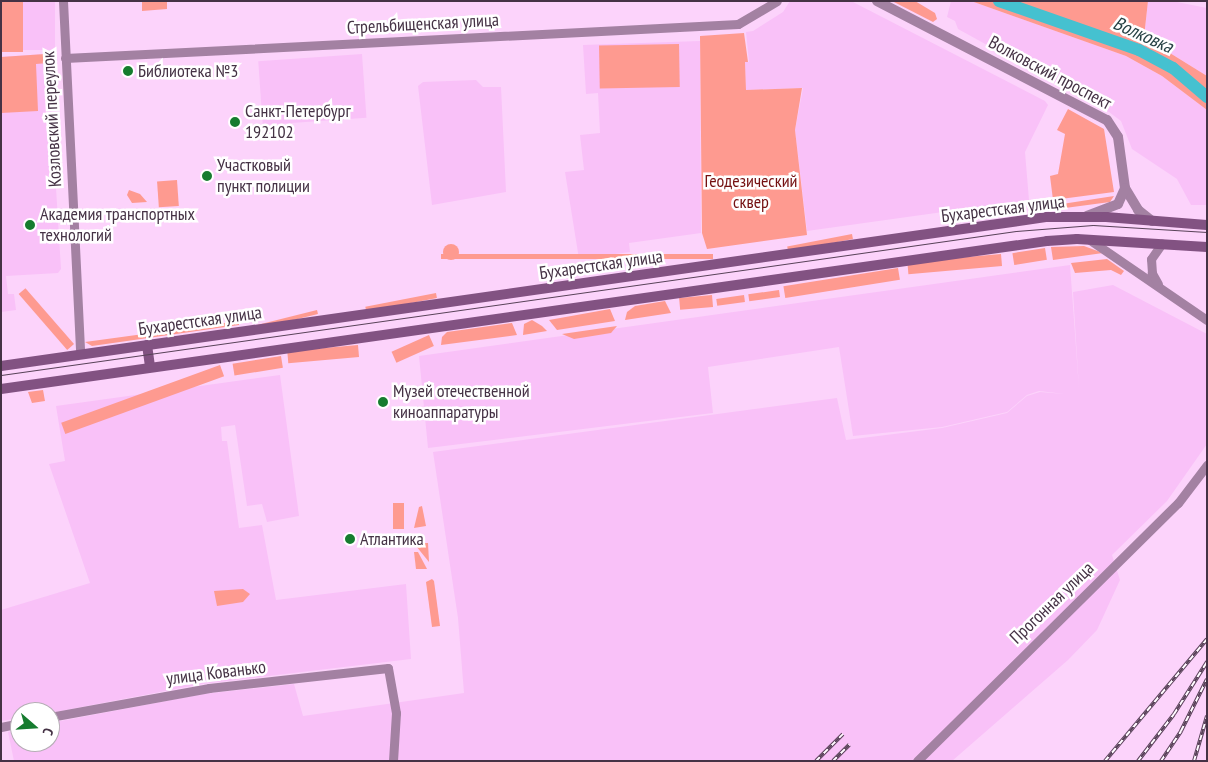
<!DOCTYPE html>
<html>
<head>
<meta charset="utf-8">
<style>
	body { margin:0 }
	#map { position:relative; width:1208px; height:762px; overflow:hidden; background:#fcd3fb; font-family:"PT Sans Narrow",sans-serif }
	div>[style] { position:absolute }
	.built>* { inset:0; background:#f9c1f8; transform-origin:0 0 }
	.green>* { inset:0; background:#fe9a90; transform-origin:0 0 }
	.round { border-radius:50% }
	.river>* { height:12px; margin:-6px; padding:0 6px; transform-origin:6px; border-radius:6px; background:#45c1d0 }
	.minor>* { height:9px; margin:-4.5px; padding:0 4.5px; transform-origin:4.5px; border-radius:4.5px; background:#a381a2 }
	.tertiary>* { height:10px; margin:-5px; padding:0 5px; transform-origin:5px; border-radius:5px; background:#a381a2 }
	.secondary>* { height:10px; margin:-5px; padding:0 5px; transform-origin:5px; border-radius:5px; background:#825282 }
	.tram>* { height:1px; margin:-0.5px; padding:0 0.5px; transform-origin:0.5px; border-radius:0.5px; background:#584258 }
	.rail>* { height:4px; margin-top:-2px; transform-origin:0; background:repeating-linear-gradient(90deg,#fff 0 5.5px,#584258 0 11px); box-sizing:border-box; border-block:1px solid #584258 }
	.dots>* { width:14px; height:14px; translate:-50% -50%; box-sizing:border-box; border:2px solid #fff; border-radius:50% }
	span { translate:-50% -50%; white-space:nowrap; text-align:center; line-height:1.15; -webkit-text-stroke:5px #fff; paint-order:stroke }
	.street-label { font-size:18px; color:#453245 }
	.poi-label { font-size:18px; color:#453245 }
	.left { translate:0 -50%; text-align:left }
	.park-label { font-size:18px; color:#741011 }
	.water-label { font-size:19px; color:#264144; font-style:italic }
	.frame { position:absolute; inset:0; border:2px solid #453245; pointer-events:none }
	.north { position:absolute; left:10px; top:702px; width:50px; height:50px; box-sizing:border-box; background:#fff; border:1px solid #b5adb5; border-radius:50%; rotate:109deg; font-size:14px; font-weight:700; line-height:20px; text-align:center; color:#453245 }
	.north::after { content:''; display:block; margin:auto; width:18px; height:22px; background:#167c2f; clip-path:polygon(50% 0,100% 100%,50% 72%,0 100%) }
</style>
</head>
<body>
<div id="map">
	<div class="built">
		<div style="left:23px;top:1px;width:32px;height:49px"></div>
		<div style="clip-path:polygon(790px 1px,851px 1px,1045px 101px,1048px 105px,1025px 152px,1029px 200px,807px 231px,795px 130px,803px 88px,746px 90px,745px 62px,749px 62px,746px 32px,753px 31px,783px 12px)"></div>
		<div style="clip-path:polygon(951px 1px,971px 1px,1126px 56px,1162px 76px,1207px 110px,1207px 205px,1191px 205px,1177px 179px,1132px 149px,1121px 121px,1109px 112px,958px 29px,955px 21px,947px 17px)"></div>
		<div style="clip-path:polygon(1148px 1px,1172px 1px,1207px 8px,1207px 76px,1144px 37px)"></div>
		<div style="clip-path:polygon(700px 41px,701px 233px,629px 243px,630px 252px,579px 259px,565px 172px,584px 170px,580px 135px,600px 133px,598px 93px,586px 94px,583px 45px)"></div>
		<div style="clip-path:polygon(45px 54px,48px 57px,61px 269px,58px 273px,6px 276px,8px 294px,14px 294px,16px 310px,1px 312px,1px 57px)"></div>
		<div style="left:362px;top:54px;width:64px;height:104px;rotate:86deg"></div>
		<div style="clip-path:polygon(476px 80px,483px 87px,501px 87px,506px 192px,432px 205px,418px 86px,423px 82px)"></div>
		<div style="clip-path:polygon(1070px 265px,1079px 389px,1073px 292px,1113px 285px,1207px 334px,1207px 444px,1167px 501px,1112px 555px,1120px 580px,1097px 630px,1068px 660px,952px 761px,14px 761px,8px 732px,20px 729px,20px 742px,50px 742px,50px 723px,203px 694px,294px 684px,303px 716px,464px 693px,458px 618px,433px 452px,837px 398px,846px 440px,942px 428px,1007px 413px,1027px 396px,1040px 392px,1065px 394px,1039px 391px,1027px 395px,1007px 412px,942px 427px,853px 436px,839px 347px,708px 367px,713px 413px,428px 448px,419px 356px)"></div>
		<div style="clip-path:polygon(280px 375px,299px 516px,267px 522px,262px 504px,247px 506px,235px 425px,221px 427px,222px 441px,227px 441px,239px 528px,262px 525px,276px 600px,406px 584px,411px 659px,202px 684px,50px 713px,20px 712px,20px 718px,1px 721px,1px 610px,90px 583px,49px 464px,65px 461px,56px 406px)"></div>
	</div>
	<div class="green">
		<div style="left:1px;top:1px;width:22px;height:51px"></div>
		<div style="clip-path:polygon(142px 1px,167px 1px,167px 9px,142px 11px)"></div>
		<div style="clip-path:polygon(892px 1px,915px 1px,935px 13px,937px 19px,933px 22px)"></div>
		<div style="clip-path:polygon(971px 1px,1148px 1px,1144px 37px,1207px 76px,1207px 110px,1162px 76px,1126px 56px)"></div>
		<div style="clip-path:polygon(744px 33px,748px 62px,745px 62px,746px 90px,802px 88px,795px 130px,807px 235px,707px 249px,702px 233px,700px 36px)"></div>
		<div style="left:679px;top:44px;width:43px;height:80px;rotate:89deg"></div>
		<div style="clip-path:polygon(45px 54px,48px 63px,36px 64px,38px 111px,1px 113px,1px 57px)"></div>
		<div style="clip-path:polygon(1068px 109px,1104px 129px,1114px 192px,1053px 200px,1050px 176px,1058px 174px,1065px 134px,1057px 130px)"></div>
		<div style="left:177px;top:180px;width:26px;height:20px;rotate:86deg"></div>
		<div style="clip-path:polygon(129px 190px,140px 194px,147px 202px,132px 203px,127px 195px)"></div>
		<div style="clip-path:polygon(1114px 196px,1110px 202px,1050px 210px,1049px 206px)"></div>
		<div style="left:852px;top:234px;width:5px;height:66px;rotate:79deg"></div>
		<div class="round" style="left:443px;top:244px;width:16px;height:16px"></div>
		<div style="clip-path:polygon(1084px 246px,1103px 253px,1053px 260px,1051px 247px)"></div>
		<div style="left:1045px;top:248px;width:12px;height:33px;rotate:81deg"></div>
		<div style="left:713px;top:254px;width:5px;height:272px;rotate:90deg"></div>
		<div style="left:1001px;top:254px;width:12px;height:94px;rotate:85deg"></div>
		<div style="clip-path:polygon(1107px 259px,1124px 271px,1121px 275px,1111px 270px,1075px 273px,1071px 263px)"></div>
		<div style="left:898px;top:268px;width:12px;height:116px;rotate:81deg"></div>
		<div style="left:779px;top:290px;width:7px;height:31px;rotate:82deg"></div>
		<div style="left:436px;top:293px;width:5px;height:72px;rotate:79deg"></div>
		<div style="left:712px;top:295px;width:12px;height:33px;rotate:85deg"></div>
		<div style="left:744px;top:295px;width:7px;height:28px;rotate:82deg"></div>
		<div style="clip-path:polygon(665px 301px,671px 313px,625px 320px,627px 312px,635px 306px)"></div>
		<div style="clip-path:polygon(610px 309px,615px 321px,557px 330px,549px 320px)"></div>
		<div style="left:317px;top:310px;width:4px;height:73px;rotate:76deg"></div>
		<div style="clip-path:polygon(532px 320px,542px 326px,547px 331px,523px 335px,524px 324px)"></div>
		<div style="clip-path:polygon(239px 321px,239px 325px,92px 346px,85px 342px)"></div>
		<div style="clip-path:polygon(512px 323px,517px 335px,441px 345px,442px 337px,447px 332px)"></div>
		<div style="clip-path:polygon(617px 326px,611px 333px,574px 339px,562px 334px)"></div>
		<div style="left:429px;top:335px;width:12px;height:41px;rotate:66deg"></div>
		<div style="left:74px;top:344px;width:9px;height:74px;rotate:139deg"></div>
		<div style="left:358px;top:345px;width:12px;height:71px;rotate:85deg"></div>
		<div style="left:281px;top:356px;width:12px;height:49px;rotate:81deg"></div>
		<div style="left:220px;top:365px;width:12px;height:169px;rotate:70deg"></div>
		<div style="clip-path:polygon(43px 390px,45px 401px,32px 403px,28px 392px)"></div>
		<div style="left:393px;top:503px;width:11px;height:26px"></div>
		<div style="clip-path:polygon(422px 506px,426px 526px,414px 528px,419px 507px)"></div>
		<div style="clip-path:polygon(417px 543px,428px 543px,429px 562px,416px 546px)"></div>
		<div style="clip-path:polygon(414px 552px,418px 552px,427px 569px,416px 569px)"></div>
		<div style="clip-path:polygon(432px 579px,434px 581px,440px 626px,432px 627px,426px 582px)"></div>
		<div style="clip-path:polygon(243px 589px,250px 594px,243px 602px,217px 606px,214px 591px)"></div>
	</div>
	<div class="river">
		<div style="left:999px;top:1px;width:148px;rotate:19.3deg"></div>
		<div style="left:1139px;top:50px;width:38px;rotate:28deg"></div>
		<div style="left:1173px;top:68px;width:45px;rotate:40.5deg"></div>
	</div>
	<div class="minor">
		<div style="left:63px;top:1px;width:353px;rotate:87.2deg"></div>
		<div style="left:65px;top:58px;width:674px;rotate:-2.89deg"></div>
		<div style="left:738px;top:24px;width:45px;rotate:-30.5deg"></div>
		<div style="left:1090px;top:240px;width:142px;rotate:34.4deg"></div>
		<div style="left:1158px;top:284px;width:13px;rotate:-119deg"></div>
		<div style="left:1152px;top:273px;width:14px;rotate:-94deg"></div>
		<div style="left:1151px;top:259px;width:19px;rotate:-55deg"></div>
		<div style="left:50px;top:717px;width:162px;rotate:-10.3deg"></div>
		<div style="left:209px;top:688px;width:180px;rotate:-6.4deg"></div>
		<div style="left:388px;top:668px;width:46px;rotate:79.9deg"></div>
		<div style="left:396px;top:713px;width:48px;rotate:93.6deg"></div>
		<div style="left:1px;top:727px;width:19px;rotate:-12deg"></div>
		<div style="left:917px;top:761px;width:367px;rotate:-44.7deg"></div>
		<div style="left:1178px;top:503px;width:48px;rotate:-52.7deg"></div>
	</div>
	<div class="tertiary">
		<div style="left:877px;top:1px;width:259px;rotate:27.4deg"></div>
		<div style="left:1107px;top:120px;width:20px;rotate:57deg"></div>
		<div style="left:1118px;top:137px;width:51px;rotate:82.2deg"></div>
		<div style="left:1125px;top:188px;width:26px;rotate:59deg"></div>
		<div style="left:1138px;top:210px;width:18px;rotate:38deg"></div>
		<div style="left:1087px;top:216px;width:33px;rotate:-21deg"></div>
		<div style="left:1118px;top:204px;width:17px;rotate:-66deg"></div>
	</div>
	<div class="secondary">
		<div style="left:147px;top:345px;width:22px;rotate:82deg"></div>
		<div style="left:1px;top:366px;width:1057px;rotate:-8.11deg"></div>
		<div style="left:1047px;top:217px;width:59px"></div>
		<div style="left:1106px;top:217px;width:101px;rotate:4.5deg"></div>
		<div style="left:1px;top:389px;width:1056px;rotate:-8.05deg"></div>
		<div style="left:1047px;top:241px;width:30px;rotate:-4deg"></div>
		<div style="left:1077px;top:239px;width:130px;rotate:3.5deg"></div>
	</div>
	<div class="tram">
		<div style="left:1px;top:375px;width:1025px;rotate:-8.07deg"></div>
		<div style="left:1016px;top:231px;width:77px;rotate:-4.5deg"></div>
		<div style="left:1093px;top:225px;width:114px;rotate:3.5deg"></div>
	</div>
	<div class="rail">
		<div style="left:816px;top:761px;width:38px;rotate:-45deg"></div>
		<div style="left:833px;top:761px;width:23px;rotate:-45deg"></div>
		<div style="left:1105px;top:761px;width:159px;rotate:-50.1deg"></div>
		<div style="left:1138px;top:761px;width:59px;rotate:-52.5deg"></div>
		<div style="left:1174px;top:714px;width:62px;rotate:-57.6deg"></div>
		<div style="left:1161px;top:761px;width:36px;rotate:-56deg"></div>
		<div style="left:1181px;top:731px;width:58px;rotate:-63.4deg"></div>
		<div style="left:1194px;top:761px;width:47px;rotate:-73.9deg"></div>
	</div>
	<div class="dots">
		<div style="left:128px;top:71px;background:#167c2f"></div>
		<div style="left:235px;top:122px;background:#167c2f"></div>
		<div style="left:207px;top:176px;background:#167c2f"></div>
		<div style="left:30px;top:225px;background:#167c2f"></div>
		<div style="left:383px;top:402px;background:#167c2f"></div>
		<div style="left:350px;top:539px;background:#167c2f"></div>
	</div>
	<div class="street-label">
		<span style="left:423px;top:24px;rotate:-3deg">Стрельбищенская улица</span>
		<span style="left:1050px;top:73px;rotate:28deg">Волковский проспект</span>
		<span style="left:52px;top:119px;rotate:-93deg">Козловский переулок</span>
		<span style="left:1003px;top:209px;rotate:-7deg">Бухарестская улица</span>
		<span style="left:601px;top:265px;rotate:-8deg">Бухарестская улица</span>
		<span style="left:200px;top:321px;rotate:-8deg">Бухарестская улица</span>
		<span style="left:1052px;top:603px;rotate:-44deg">Прогонная улица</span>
		<span style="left:216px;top:673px;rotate:-7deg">улица Кованько</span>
	</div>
	<div class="poi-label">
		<span class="left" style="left:138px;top:71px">Библиотека №3</span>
		<span class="left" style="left:245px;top:122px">Санкт-Петербург<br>192102</span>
		<span class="left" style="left:217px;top:176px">Участковый<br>пункт полиции</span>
		<span class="left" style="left:40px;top:225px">Академия транспортных<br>технологий</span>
		<span class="left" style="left:393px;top:402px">Музей отечественной<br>киноаппаратуры</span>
		<span class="left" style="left:360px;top:539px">Атлантика</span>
	</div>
	<div class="park-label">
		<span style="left:751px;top:192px">Геодезический<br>сквер</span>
	</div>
	<div class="water-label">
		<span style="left:1143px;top:35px;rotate:24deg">Волковка</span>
	</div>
	<div class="frame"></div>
	<div class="north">С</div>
</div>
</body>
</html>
